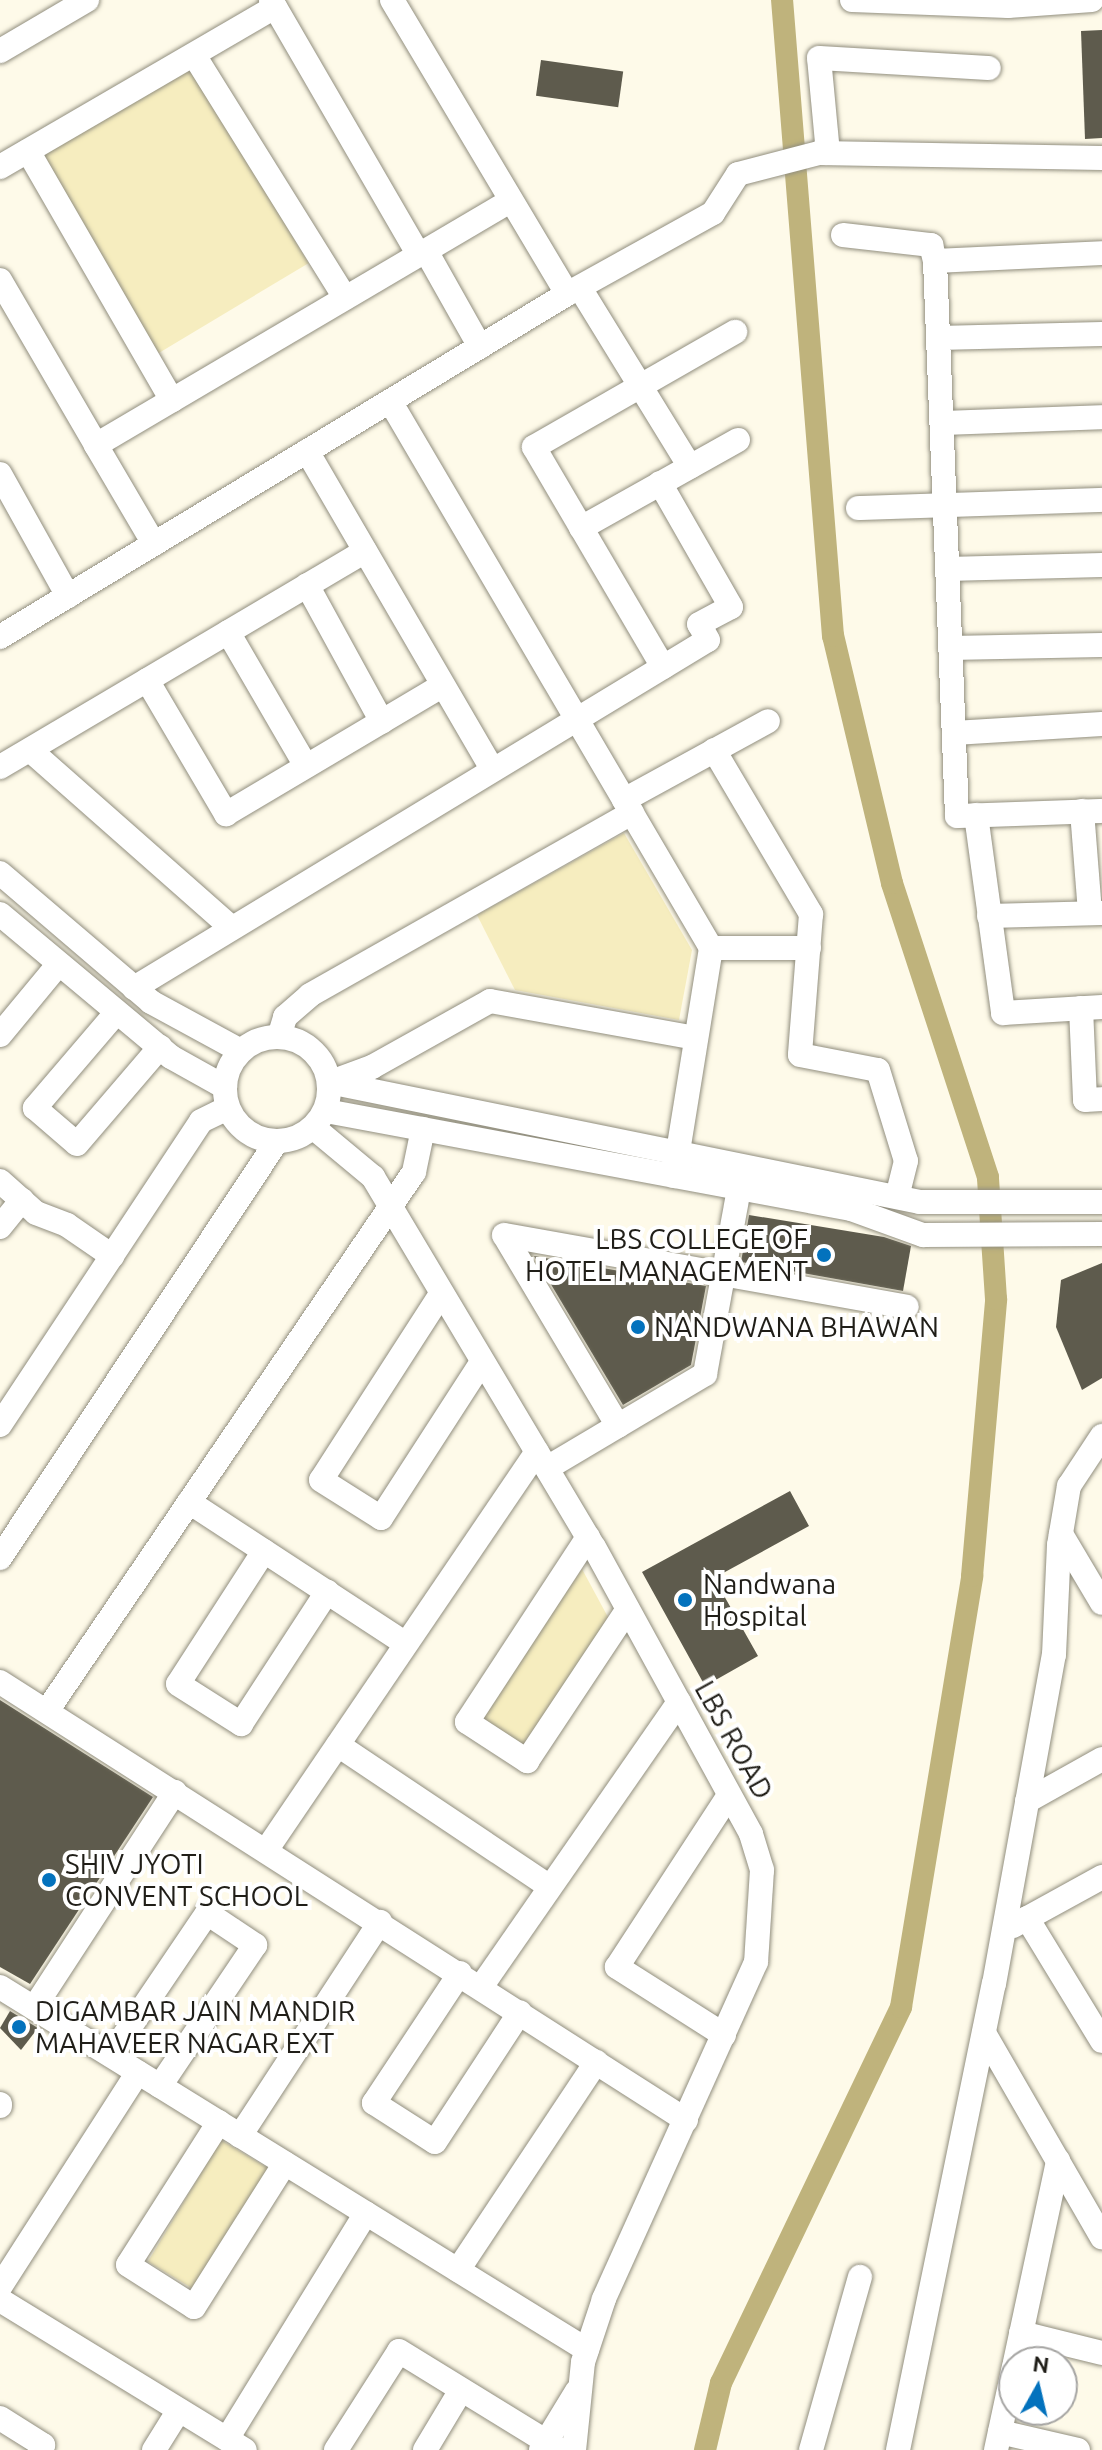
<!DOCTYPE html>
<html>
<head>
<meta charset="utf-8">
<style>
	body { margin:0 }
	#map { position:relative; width:1102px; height:2450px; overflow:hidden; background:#fefae9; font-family:Ubuntu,sans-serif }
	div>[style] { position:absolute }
	.green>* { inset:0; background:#f6edbf; transform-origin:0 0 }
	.canal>* { height:22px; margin:-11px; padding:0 11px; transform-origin:11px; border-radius:11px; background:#bfb37c }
	.building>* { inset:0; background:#5e5b4d; transform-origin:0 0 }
	.roads { filter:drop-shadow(0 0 2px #918e7e) drop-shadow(0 0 2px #918e7e) }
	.minor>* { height:24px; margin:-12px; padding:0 12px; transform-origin:12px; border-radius:12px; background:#fff }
	.minor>.ring { margin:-12px; padding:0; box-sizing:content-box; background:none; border:24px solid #fff; border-radius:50% }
	.dots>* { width:22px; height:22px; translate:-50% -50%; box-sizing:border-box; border:4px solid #fff; border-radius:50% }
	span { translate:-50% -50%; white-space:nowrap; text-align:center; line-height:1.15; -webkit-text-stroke:8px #fff; paint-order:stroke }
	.poi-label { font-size:28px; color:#201e18 }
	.right { translate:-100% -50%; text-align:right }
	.left { translate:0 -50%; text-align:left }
	.street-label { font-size:28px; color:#201e18 }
	.north { position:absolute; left:998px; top:2346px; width:80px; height:80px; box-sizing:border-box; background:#fff; border:2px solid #a6a5a3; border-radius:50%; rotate:8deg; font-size:22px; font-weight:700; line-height:32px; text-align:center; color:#201e18 }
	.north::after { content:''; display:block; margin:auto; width:28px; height:36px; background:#0372bd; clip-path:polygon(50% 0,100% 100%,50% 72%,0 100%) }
</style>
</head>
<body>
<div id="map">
	<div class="green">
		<div style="left:190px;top:66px;width:230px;height:177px;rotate:59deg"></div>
		<div style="clip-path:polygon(624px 833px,692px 950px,679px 1020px,515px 990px,477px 915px)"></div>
		<div style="clip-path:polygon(582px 1569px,609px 1619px,524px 1746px,482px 1717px)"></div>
		<div style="left:221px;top:2140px;width:55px;height:142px;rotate:31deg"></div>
	</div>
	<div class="canal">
		<div style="left:705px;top:2450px;width:69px;rotate:-76.6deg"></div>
		<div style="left:721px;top:2383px;width:417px;rotate:-64.4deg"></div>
		<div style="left:901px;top:2007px;width:437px;rotate:-80.6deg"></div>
		<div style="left:972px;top:1576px;width:278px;rotate:-85deg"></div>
		<div style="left:996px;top:1299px;width:122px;rotate:-93.8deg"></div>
		<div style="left:988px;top:1177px;width:309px;rotate:-108.1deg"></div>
		<div style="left:892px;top:883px;width:254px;rotate:-103.4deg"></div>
		<div style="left:833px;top:636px;width:638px;rotate:-94.58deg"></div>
	</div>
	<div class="building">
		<div style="clip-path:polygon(1102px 30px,1102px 138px,1085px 139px,1081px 31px)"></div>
		<div style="left:541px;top:60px;width:83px;height:36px;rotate:8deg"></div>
		<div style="clip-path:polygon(749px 1215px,884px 1237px,911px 1246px,903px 1291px,741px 1262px)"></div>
		<div style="clip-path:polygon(534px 1256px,706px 1286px,691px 1365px,623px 1405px)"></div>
		<div style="clip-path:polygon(1102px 1263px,1102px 1378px,1082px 1390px,1056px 1327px,1061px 1280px)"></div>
		<div style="clip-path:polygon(790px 1491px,809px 1526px,714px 1578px,758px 1656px,705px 1686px,642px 1572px)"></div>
		<div style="clip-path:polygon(0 1700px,153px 1797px,30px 1984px,0 1967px)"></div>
		<div style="clip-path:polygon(10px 2011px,38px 2028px,21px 2050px,0 2028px)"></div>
	</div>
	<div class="roads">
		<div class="minor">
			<div style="left:271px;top:0;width:295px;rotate:59.9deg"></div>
			<div style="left:392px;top:0;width:342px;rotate:59.2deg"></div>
			<div style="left:852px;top:0;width:156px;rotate:2.2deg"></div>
			<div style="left:1008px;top:6px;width:84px;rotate:-4.1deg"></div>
			<div style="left:0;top:51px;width:101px;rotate:-30.4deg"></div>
			<div style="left:194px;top:55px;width:286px;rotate:58.1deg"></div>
			<div style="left:28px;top:151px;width:288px;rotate:60deg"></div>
			<div style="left:828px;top:153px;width:95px;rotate:-95.4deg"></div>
			<div style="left:819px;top:58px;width:170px;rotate:3.4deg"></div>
			<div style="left:0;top:167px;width:318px;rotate:-30.2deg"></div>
			<div style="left:843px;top:235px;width:89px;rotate:6.5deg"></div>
			<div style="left:931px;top:245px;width:16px;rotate:76deg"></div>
			<div style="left:935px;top:261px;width:555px;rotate:87.73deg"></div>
			<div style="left:957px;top:816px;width:145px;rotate:-2deg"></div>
			<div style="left:426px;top:251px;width:110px;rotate:60.6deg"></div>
			<div style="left:935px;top:261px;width:167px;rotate:-2.7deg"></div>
			<div style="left:0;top:280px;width:191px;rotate:59.8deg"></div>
			<div style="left:580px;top:288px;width:210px;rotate:58.4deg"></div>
			<div style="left:938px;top:338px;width:164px;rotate:-1.4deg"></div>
			<div style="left:390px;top:401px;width:634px;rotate:59.59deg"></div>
			<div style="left:711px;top:948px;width:231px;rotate:99.2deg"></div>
			<div style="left:942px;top:423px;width:160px;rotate:-2.1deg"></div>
			<div style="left:307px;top:451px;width:368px;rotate:59.8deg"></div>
			<div style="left:0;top:474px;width:140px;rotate:60.9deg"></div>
			<div style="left:858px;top:508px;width:244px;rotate:-1.9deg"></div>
			<div style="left:581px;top:528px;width:180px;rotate:-29.3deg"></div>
			<div style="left:154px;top:544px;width:115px;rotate:-120.4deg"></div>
			<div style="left:96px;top:445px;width:481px;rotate:-30.5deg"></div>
			<div style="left:947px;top:569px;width:155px;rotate:-1.5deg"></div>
			<div style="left:307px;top:585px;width:156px;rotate:61.3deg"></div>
			<div style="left:228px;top:632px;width:155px;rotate:59.8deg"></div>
			<div style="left:0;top:637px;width:663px;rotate:-31.17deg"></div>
			<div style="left:567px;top:294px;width:167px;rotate:-29deg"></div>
			<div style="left:713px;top:213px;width:46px;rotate:-57.3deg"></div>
			<div style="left:738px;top:174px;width:84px;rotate:-14.5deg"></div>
			<div style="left:819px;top:153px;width:283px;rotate:1deg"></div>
			<div style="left:950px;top:648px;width:152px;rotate:-1.1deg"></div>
			<div style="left:663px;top:667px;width:255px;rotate:-120.4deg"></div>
			<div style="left:534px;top:447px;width:232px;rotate:-29.8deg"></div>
			<div style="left:147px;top:680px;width:156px;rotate:59.5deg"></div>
			<div style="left:226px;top:814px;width:252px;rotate:-30.7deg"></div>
			<div style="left:954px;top:733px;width:148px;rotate:-3.5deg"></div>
			<div style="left:30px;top:750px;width:269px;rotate:41.4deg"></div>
			<div style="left:714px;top:750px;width:191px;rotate:59.4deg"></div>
			<div style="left:811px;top:914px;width:141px;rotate:94.5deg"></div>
			<div style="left:800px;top:1055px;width:79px;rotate:10.9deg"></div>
			<div style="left:878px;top:1070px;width:95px;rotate:72.9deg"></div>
			<div style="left:906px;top:1161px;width:36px;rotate:104deg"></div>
			<div style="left:0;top:767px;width:424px;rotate:-30.6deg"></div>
			<div style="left:624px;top:800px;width:164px;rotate:-28.7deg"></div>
			<div style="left:1082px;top:811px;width:102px;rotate:85.5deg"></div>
			<div style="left:976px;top:815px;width:200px;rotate:82.2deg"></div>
			<div style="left:1003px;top:1013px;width:99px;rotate:-3.5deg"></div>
			<div style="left:0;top:873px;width:199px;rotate:40.5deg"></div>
			<div style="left:151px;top:1002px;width:102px;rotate:28.6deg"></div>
			<div style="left:0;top:914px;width:223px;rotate:39.9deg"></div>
			<div style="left:171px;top:1057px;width:62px;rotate:29.1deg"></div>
			<div style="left:989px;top:916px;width:113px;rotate:-1.5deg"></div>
			<div style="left:711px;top:948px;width:98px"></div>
			<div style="left:134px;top:988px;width:671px;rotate:-31.23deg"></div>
			<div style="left:708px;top:640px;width:18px;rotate:-119deg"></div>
			<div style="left:699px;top:624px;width:36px;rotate:-28deg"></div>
			<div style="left:731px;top:607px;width:143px;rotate:-119.8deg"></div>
			<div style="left:1081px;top:1008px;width:92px;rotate:87.5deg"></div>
			<div style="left:1085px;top:1100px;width:17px;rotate:-3deg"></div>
			<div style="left:116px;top:1013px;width:125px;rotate:130.5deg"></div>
			<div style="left:35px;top:1108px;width:55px;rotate:40.6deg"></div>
			<div style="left:77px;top:1144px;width:128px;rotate:-49.4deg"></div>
			<div style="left:0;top:1035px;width:91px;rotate:-50.4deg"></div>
			<div style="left:279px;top:1037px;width:21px;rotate:-73deg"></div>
			<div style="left:285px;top:1017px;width:33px;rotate:-41deg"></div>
			<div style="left:310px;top:995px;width:370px;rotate:-29.5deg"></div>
			<div class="ring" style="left:225px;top:1037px;width:80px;height:80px"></div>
			<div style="left:329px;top:1082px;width:603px;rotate:11.48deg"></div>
			<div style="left:920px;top:1202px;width:182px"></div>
			<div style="left:331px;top:1082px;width:44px;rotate:-20.1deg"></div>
			<div style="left:372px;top:1067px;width:135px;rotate:-29.2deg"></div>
			<div style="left:490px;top:1001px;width:209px;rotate:10.2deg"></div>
			<div style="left:326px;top:1111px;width:534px;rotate:10.57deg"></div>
			<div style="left:851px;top:1209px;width:77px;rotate:19.9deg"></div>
			<div style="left:923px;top:1235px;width:179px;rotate:-0.3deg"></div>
			<div style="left:314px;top:1128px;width:77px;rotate:39.7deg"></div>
			<div style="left:373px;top:1177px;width:431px;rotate:59.2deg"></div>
			<div style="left:594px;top:1547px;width:327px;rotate:61.3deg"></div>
			<div style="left:751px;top:1834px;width:38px;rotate:73deg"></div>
			<div style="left:762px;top:1870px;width:92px;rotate:93.7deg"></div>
			<div style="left:756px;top:1962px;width:370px;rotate:114.3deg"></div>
			<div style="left:604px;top:2299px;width:66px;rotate:108.4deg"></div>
			<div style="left:583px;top:2362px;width:88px;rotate:95.8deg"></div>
			<div style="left:0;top:1181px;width:48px;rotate:41.6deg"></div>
			<div style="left:36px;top:1213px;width:33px;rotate:21deg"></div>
			<div style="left:67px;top:1225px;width:55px;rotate:34.6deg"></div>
			<div style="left:0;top:1227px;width:35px;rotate:-51deg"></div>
			<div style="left:441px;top:1294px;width:221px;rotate:122.8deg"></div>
			<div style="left:321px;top:1480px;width:71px;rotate:32.3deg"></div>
			<div style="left:381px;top:1518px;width:186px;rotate:-57.1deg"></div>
			<div style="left:0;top:1425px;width:364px;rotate:-56.5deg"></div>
			<div style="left:201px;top:1121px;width:30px;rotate:-26deg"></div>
			<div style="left:618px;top:1426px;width:222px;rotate:-120.8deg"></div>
			<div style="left:504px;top:1235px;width:409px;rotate:10.1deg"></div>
			<div style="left:547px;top:1468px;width:184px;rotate:-30.7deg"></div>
			<div style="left:705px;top:1374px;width:189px;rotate:-79.6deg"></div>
			<div style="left:189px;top:1502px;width:259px;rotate:33.2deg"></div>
			<div style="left:1061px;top:1534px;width:80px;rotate:59.3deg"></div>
			<div style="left:588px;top:1537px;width:221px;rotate:123.2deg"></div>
			<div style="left:467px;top:1722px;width:72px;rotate:33deg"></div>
			<div style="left:527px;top:1761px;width:182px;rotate:-56.4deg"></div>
			<div style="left:264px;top:1551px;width:158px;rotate:122.9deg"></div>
			<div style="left:178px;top:1684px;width:75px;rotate:32.4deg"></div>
			<div style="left:241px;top:1724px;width:158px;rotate:-56.9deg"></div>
			<div style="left:0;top:1558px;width:499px;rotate:-56.4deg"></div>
			<div style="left:0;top:1682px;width:814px;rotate:32.56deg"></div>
			<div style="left:47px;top:1711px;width:652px;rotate:-55.75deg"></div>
			<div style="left:414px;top:1172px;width:44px;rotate:-78.2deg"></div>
			<div style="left:338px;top:1745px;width:255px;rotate:33.8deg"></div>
			<div style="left:1027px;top:1801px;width:86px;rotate:-29.2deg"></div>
			<div style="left:267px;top:1849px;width:480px;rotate:-55.8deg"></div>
			<div style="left:1027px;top:1918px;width:144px;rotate:58.6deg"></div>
			<div style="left:1013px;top:1926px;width:102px;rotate:-28.8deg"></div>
			<div style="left:460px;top:1973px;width:156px;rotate:123.5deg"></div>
			<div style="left:374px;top:2103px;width:72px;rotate:32.6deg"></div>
			<div style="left:435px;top:2142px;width:155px;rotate:-56.8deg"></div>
			<div style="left:0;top:1987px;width:690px;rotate:31.73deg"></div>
			<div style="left:481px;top:1987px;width:347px;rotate:-55.2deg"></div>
			<div style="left:34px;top:2008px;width:258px;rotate:-56.9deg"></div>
			<div style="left:984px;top:2033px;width:236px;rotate:60deg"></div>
			<div style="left:724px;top:2035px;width:127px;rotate:-147.6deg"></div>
			<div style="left:617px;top:1967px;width:205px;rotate:-56.9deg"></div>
			<div style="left:111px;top:2055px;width:171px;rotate:-55.9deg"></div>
			<div style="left:207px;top:1913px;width:58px;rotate:33.7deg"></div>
			<div style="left:255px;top:1945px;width:170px;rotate:124deg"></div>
			<div style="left:0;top:2104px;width:2px;rotate:90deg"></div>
			<div style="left:219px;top:2122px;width:169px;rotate:122.5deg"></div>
			<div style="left:128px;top:2265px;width:78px;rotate:32.5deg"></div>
			<div style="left:194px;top:2307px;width:170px;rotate:-57.7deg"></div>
			<div style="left:240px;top:2136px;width:256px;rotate:-56.8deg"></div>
			<div style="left:458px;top:2270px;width:250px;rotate:-56.4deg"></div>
			<div style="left:0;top:2287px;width:255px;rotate:-57.3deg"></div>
			<div style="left:0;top:2300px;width:287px;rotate:31.5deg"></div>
			<div style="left:1021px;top:2333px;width:83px;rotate:13.9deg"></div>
			<div style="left:1015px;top:2362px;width:206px;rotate:-77.9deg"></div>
			<div style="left:0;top:2418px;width:51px;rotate:32.1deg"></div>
			<div style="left:43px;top:2445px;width:6px;rotate:121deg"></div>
			<div style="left:1000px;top:2432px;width:80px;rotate:13deg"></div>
			<div style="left:227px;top:2439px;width:265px;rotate:-58.4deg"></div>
			<div style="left:154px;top:2450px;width:47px;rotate:-58deg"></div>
			<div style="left:336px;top:2450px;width:117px;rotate:-57.5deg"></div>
			<div style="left:399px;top:2351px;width:189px;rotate:31.6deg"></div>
			<div style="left:425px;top:2450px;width:70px;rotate:-59deg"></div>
			<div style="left:541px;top:2450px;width:69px;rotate:-58.6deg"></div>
			<div style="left:811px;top:2450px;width:180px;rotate:-74.2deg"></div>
			<div style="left:898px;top:2450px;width:476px;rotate:-78.4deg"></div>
			<div style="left:994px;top:1984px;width:334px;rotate:-79.7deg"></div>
			<div style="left:1054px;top:1655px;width:110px;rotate:-87.4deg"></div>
			<div style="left:1059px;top:1545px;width:60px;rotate:-80.4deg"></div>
			<div style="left:1069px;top:1486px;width:60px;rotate:-56.6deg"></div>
			<div style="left:996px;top:2450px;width:86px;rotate:-77.9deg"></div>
		</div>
	</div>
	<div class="dots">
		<div style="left:824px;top:1255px;background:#0372bd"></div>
		<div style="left:638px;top:1327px;background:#0372bd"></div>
		<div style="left:685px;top:1600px;background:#0372bd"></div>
		<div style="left:49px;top:1880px;background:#0372bd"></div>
		<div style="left:19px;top:2027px;background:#0372bd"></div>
	</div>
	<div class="poi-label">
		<span class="right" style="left:808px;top:1255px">LBS COLLEGE OF<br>HOTEL MANAGEMENT</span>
		<span class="left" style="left:654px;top:1327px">NANDWANA BHAWAN</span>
		<span class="left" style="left:703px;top:1600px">Nandwana<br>Hospital</span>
		<span class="left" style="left:65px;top:1880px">SHIV JYOTI<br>CONVENT SCHOOL</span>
		<span class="left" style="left:35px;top:2027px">DIGAMBAR JAIN MANDIR<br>MAHAVEER NAGAR EXT</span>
	</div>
	<div class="street-label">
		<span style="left:734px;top:1740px;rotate:61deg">LBS ROAD</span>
	</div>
	<div class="north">N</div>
</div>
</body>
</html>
